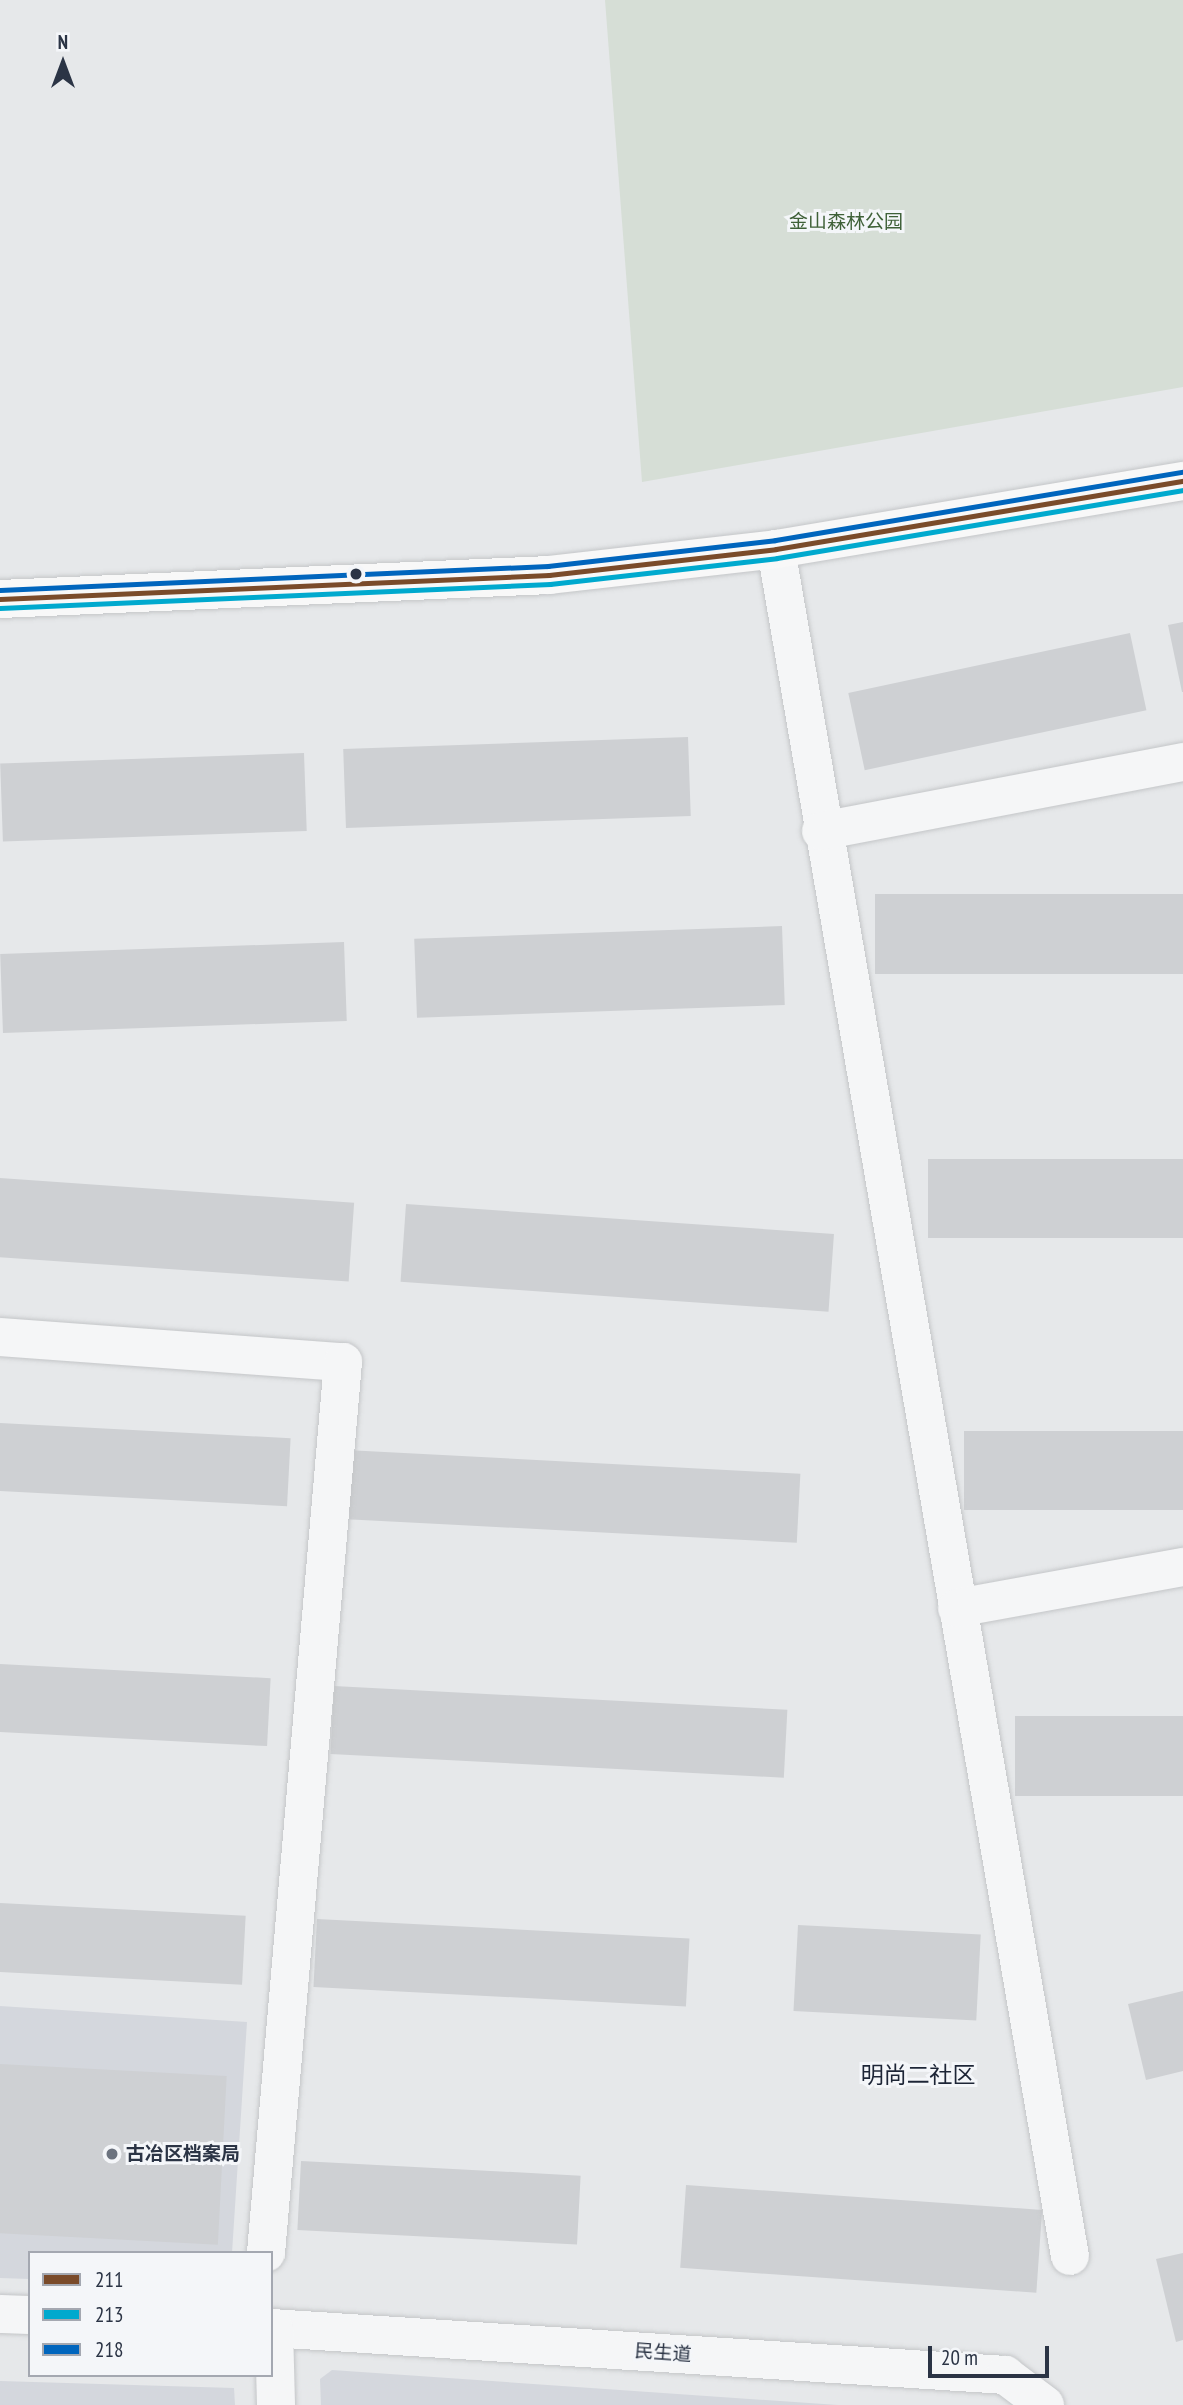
<!DOCTYPE html>
<html>
<head>
<meta charset="utf-8">
<style>
	body { margin:0 }
	#map { position:relative; width:1183px; height:2405px; overflow:hidden; background:#e6e8ea; font-family:"PT Sans Narrow","Noto Sans SC",sans-serif }
	div>[style] { position:absolute }
	.built>* { inset:0; background:#d4d7dd }
	.green>* { inset:0; background:#d6ded6 }
	.building>* { inset:0; background:#ced0d3; transform-origin:0 0 }
	.roads { filter:drop-shadow(0 0 2px #c4c6c8) drop-shadow(0 0 2px #c4c6c8) }
	.minor>* { height:38px; margin:-19px; padding:0 19px; transform-origin:19px; border-radius:19px; background:#f5f6f7 }
	.tertiary>* { height:38px; margin:-19px; padding:0 19px; transform-origin:19px; border-radius:19px; background:#f5f6f7 }
	.secondary>* { height:38px; margin:-19px; padding:0 19px; transform-origin:19px; border-radius:19px; background:#f8f8f8 }
	.bus-1>* { height:5px; margin:-2.5px; padding:0 2.5px; transform-origin:2.5px; border-radius:2.5px; background:#7a4b2a }
	.bus-2>* { height:5px; margin:-2.5px; padding:0 2.5px; transform-origin:2.5px; border-radius:2.5px; background:#00a9ce }
	.bus-3>* { height:5px; margin:-2.5px; padding:0 2.5px; transform-origin:2.5px; border-radius:2.5px; background:#0065bd }
	.dots>* { width:19px; height:19px; translate:-50% -50%; box-sizing:border-box; border:4px solid #f4f6f9; border-radius:50% }
	span { translate:-50% -50%; white-space:nowrap; text-align:center; line-height:1.15; -webkit-text-stroke:6px #f4f6f9; paint-order:stroke }
	.park-label { font-size:19px; color:#3f6138 }
	.poi-label { font-size:19px; color:#2b3445; font-weight:700 }
	.left { translate:0 -50%; text-align:left }
	.street-label { font-size:19px; color:#2b3445 }
	.quarter-label { font-size:23px; color:#1d2536 }
	.legend { position:absolute; left:28px; top:2251px; width:245px; height:126px; box-sizing:border-box; background:#f4f6f9; border:2px solid #a4a8b1; margin:0; padding:9px 12px; list-style:none; font-size:21px; color:#2b3445 }
	.legend li { display:flex; align-items:center; gap:14px; height:35px }
	.legend b { width:35px; border:2px solid #a4a8b1 }
	.north { position:absolute; left:28px; top:28px; width:70px; height:70px; -webkit-text-stroke:5px #f4f6f9; paint-order:stroke; rotate:0deg; font-size:19px; font-weight:700; line-height:28px; text-align:center; color:#2b3445 }
	.north::after { content:''; display:block; margin:auto; width:24px; height:32px; background:#2b3445; clip-path:polygon(50% 0,100% 100%,50% 72%,0 100%) }
	.scale { position:absolute; left:928px; top:2346px; width:121px; height:32px; box-sizing:border-box; border:4px solid #2b3445; border-top:0; padding-left:9px; font-size:21px; line-height:24px; white-space:nowrap; color:#2b3445; -webkit-text-stroke:5px #f4f6f9; paint-order:stroke }
</style>
</head>
<body>
<div id="map">
	<div class="built">
		<div style="clip-path:polygon(0 2006px,247px 2022px,232px 2253px,30px 2253px,30px 2279px,0 2278px)"></div>
		<div style="clip-path:polygon(332px 2370px,838px 2405px,321px 2405px,320px 2379px)"></div>
		<div style="clip-path:polygon(0 2381px,234px 2388px,235px 2405px,0 2405px)"></div>
	</div>
	<div class="green">
		<div style="clip-path:polygon(605px 0,1183px 0,1183px 387px,642px 482px)"></div>
	</div>
	<div class="building">
		<div style="clip-path:polygon(1183px 622px,1183px 692px,1182px 692px,1168px 625px)"></div>
		<div style="left:1130px;top:633px;width:79px;height:288px;rotate:78deg"></div>
		<div style="left:688px;top:737px;width:79px;height:345px;rotate:88deg"></div>
		<div style="left:304px;top:753px;width:78px;height:304px;rotate:88deg"></div>
		<div style="left:1183px;top:894px;width:80px;height:308px;rotate:90deg"></div>
		<div style="left:782px;top:926px;width:79px;height:368px;rotate:88deg"></div>
		<div style="left:344px;top:942px;width:79px;height:344px;rotate:88deg"></div>
		<div style="left:1183px;top:1159px;width:79px;height:255px;rotate:90deg"></div>
		<div style="left:0;top:1178px;width:355px;height:79px;rotate:4deg"></div>
		<div style="left:406px;top:1204px;width:429px;height:78px;rotate:4deg"></div>
		<div style="left:0;top:1423px;width:291px;height:68px;rotate:3deg"></div>
		<div style="left:1183px;top:1431px;width:79px;height:219px;rotate:90deg"></div>
		<div style="left:346px;top:1450px;width:455px;height:69px;rotate:3deg"></div>
		<div style="left:0;top:1664px;width:271px;height:68px;rotate:3deg"></div>
		<div style="left:334px;top:1686px;width:454px;height:68px;rotate:3deg"></div>
		<div style="left:1183px;top:1716px;width:80px;height:168px;rotate:90deg"></div>
		<div style="left:0;top:1903px;width:246px;height:69px;rotate:3deg"></div>
		<div style="left:317px;top:1919px;width:373px;height:68px;rotate:3deg"></div>
		<div style="left:798px;top:1925px;width:183px;height:86px;rotate:3deg"></div>
		<div style="clip-path:polygon(1183px 1991px,1183px 2071px,1146px 2080px,1128px 2004px)"></div>
		<div style="left:0;top:2064px;width:227px;height:169px;rotate:3deg"></div>
		<div style="left:301px;top:2161px;width:280px;height:69px;rotate:3deg"></div>
		<div style="left:686px;top:2185px;width:357px;height:83px;rotate:4deg"></div>
		<div style="clip-path:polygon(1183px 2253px,1183px 2340px,1176px 2342px,1156px 2259px)"></div>
	</div>
	<div class="roads">
		<div class="minor">
			<div style="left:776px;top:549px;width:1732px;rotate:80.23deg"></div>
			<div style="left:821px;top:831px;width:369px;rotate:-10.8deg"></div>
			<div style="left:0;top:1337px;width:344px;rotate:4.2deg"></div>
			<div style="left:343px;top:1362px;width:894px;rotate:94.94deg"></div>
			<div style="left:957px;top:1608px;width:230px;rotate:-10.3deg"></div>
		</div>
		<div class="tertiary">
			<div style="left:0;top:2314px;width:30px;rotate:2deg"></div>
			<div style="left:271px;top:2328px;width:736px;rotate:3.66deg"></div>
			<div style="left:1005px;top:2375px;width:50px;rotate:36.9deg"></div>
			<div style="left:274px;top:2328px;width:77px;rotate:88.5deg"></div>
		</div>
		<div class="secondary">
			<div style="left:0;top:599px;width:550px;rotate:-2.5deg"></div>
			<div style="left:549px;top:575px;width:228px;rotate:-6.5deg"></div>
			<div style="left:776px;top:549px;width:413px;rotate:-9.5deg"></div>
		</div>
	</div>
	<div class="bus-1">
		<div style="left:0;top:599px;width:550px;rotate:-2.5deg"></div>
		<div style="left:549px;top:575px;width:228px;rotate:-6.5deg"></div>
		<div style="left:776px;top:549px;width:413px;rotate:-9.5deg"></div>
	</div>
	<div class="bus-2">
		<div style="left:0;top:608px;width:551px;rotate:-2.5deg"></div>
		<div style="left:550px;top:584px;width:228px;rotate:-6.5deg"></div>
		<div style="left:777px;top:558px;width:412px;rotate:-9.5deg"></div>
	</div>
	<div class="bus-3">
		<div style="left:0;top:590px;width:549px;rotate:-2.51deg"></div>
		<div style="left:548px;top:566px;width:228px;rotate:-6.5deg"></div>
		<div style="left:775px;top:540px;width:413px;rotate:-9.5deg"></div>
	</div>
	<div class="dots">
		<div style="left:356px;top:574px;background:#2b3445"></div>
		<div style="left:112px;top:2154px;background:#6c737f"></div>
	</div>
	<div class="park-label">
		<span style="left:846px;top:222px">金山森林公园</span>
	</div>
	<div class="poi-label">
		<span class="left" style="left:126px;top:2154px">古冶区档案局</span>
	</div>
	<div class="street-label">
		<span style="left:663px;top:2353px;rotate:4deg">民生道</span>
	</div>
	<div class="quarter-label">
		<span style="left:918px;top:2075px">明尚二社区</span>
	</div>
	<ul class="legend">
	<li><b style="height:9px;background:#7a4b2a"></b>211</li>
	<li><b style="height:9px;background:#00a9ce"></b>213</li>
	<li><b style="height:9px;background:#0065bd"></b>218</li>
	</ul>
	<div class="north">N</div>
	<div class="scale">20 m</div>
</div>
</body>
</html>
